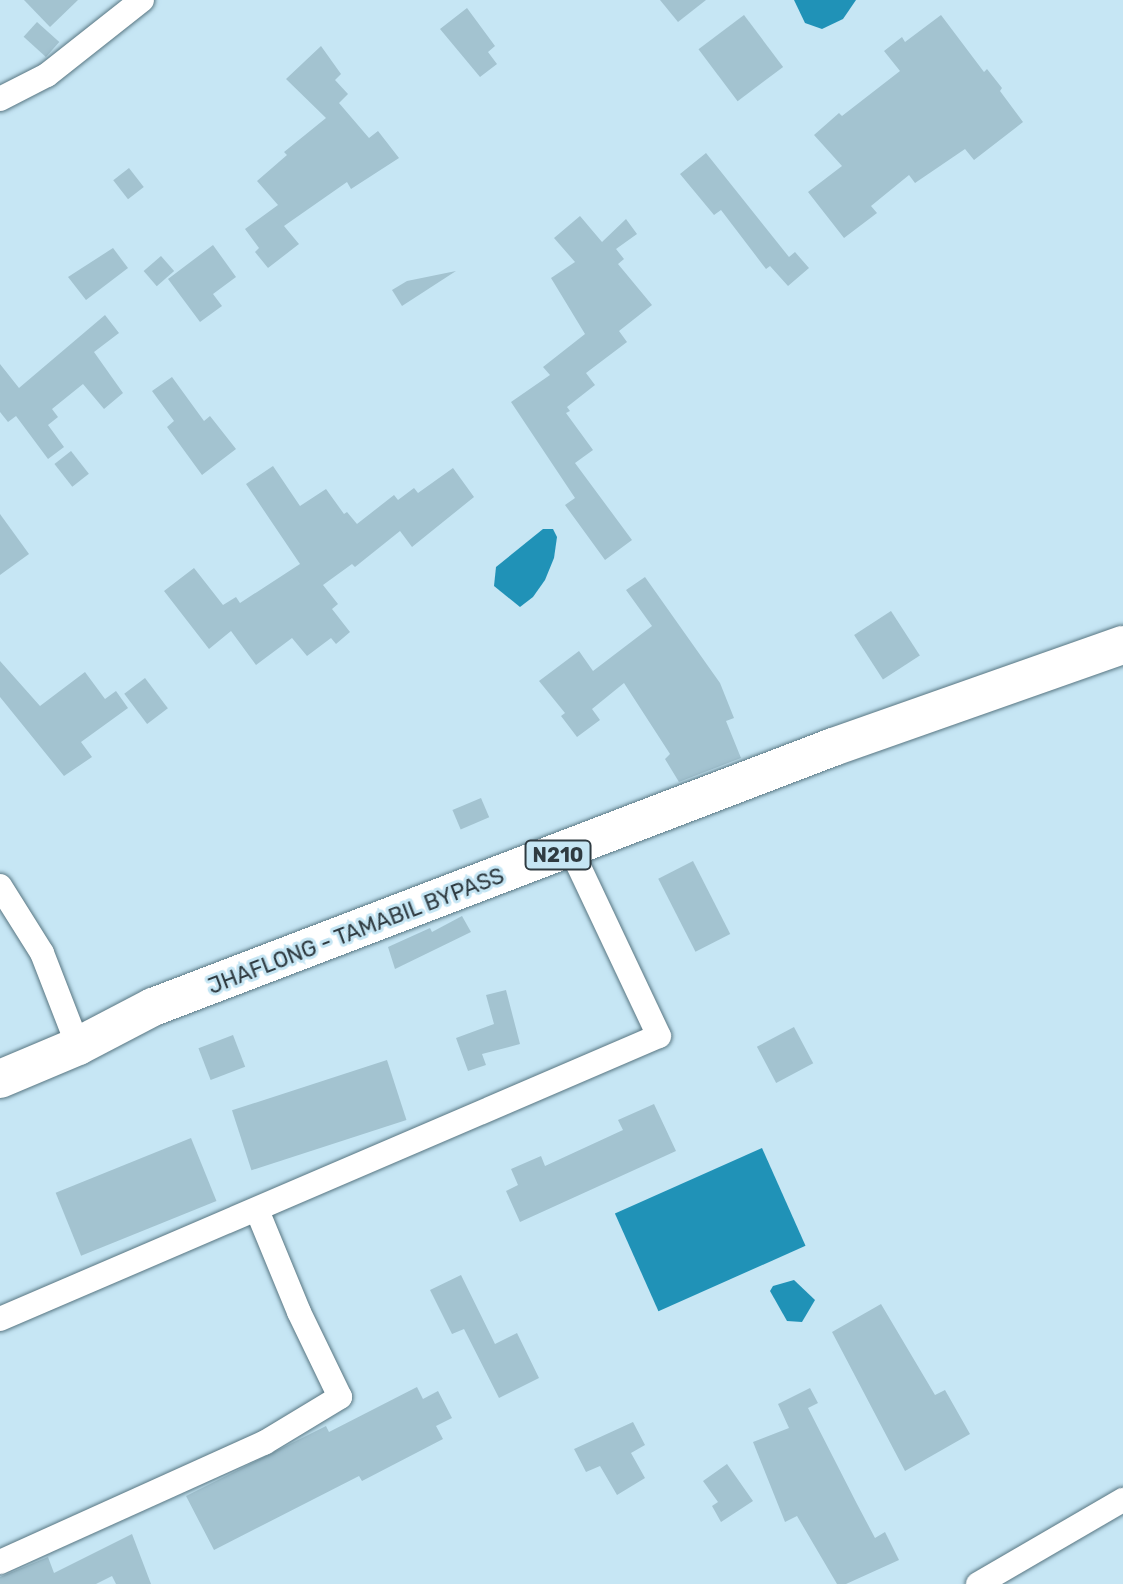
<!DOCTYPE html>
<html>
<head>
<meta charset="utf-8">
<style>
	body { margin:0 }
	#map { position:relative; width:1123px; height:1584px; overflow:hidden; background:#c6e6f4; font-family:Rubik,sans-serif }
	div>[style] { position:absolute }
	.water>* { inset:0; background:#2092b7; transform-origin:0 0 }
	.building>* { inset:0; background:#a3c3d0; transform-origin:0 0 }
	.roads { filter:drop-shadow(0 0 2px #587682) drop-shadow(0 0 2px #587682) }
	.minor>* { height:24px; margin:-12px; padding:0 12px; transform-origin:12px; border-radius:12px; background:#fff }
	.trunk>* { height:38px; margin:-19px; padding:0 19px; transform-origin:19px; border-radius:19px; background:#fff }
	span { translate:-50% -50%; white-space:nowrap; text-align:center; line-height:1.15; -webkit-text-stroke:6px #c6e6f4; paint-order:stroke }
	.shield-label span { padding:2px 6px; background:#c6e6f4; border:2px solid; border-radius:6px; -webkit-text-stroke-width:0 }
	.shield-label { font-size:20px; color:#2f3b41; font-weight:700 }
	.street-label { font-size:22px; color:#2f3b41 }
</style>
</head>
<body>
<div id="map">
	<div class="water">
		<div style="clip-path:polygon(794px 0,856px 0,843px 19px,822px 29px,805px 23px)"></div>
		<div style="clip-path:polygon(543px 529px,553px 529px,557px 537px,554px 558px,545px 580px,533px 597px,520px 607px,494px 586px,496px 567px)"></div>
		<div style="left:762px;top:1148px;width:107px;height:161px;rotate:66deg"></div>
		<div style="clip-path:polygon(794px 1280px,815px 1300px,802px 1322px,787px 1321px,770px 1291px,773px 1286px)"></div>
	</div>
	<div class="building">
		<div style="clip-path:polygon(24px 0,78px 0,50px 27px)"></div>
		<div style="clip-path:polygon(660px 0,706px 0,678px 22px)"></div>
		<div style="clip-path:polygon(467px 8px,495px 46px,488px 52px,497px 64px,480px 77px,440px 29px)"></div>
		<div style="left:744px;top:15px;width:65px;height:57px;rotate:53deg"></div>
		<div style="clip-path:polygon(941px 15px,984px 72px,987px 69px,1002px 88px,1000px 91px,1023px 122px,974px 160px,965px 149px,915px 183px,909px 175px,871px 206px,877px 213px,844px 238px,808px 192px,842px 166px,814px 135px,839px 113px,842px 116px,900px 71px,884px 51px,902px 37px,905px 42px)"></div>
		<div style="left:37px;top:22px;width:30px;height:20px;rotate:42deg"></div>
		<div style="clip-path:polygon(321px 46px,341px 74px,335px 80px,348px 94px,339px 103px,369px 138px,378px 131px,399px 158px,351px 189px,347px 182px,284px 226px,299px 244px,268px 268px,255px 252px,259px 248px,245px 229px,278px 205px,257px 181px,287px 155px,284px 152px,326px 118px,286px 79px)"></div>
		<div style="clip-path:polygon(706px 153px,789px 257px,795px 252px,809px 268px,788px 286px,770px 266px,766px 269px,721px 210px,714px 215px,680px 174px)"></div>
		<div style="left:129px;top:168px;width:24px;height:20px;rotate:52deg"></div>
		<div style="clip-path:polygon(580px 216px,602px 242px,626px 219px,637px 234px,616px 249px,624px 259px,618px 264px,652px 305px,619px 331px,627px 342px,586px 373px,595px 385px,567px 407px,570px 411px,566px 413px,593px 450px,575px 463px,632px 540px,605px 560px,565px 505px,575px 498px,511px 402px,550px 375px,543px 367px,585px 334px,551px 278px,575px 262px,554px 238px)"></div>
		<div style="clip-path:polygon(213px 245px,236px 277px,213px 294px,222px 306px,200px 322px,168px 279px)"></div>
		<div style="clip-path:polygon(113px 248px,128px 268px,86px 300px,68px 277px)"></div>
		<div style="left:161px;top:256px;width:20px;height:23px;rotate:49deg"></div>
		<div style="clip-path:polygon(456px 271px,402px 306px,392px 290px,407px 281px)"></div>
		<div style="clip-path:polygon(105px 315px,119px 333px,94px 352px,123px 393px,104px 409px,83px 384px,52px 409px,58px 417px,48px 425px,64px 447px,48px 459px,16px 416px,8px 422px,0 412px,0 364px,19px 388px)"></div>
		<div style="clip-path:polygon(172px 377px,204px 421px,210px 416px,236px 449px,202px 475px,167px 427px,174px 421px,152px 391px)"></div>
		<div style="left:71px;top:451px;width:29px;height:21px;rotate:52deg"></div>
		<div style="clip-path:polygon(273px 466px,300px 506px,326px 489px,344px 514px,347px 512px,357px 524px,394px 495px,398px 500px,414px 488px,418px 493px,453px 468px,474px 497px,412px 547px,400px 531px,355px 567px,352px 564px,323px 585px,338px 604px,332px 609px,350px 632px,336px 644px,331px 638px,307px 656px,292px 638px,256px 665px,231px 631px,209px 649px,164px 591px,194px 568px,223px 605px,236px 597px,240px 603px,300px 564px,246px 484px)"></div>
		<div style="clip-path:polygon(0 514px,29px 554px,0 575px)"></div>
		<div style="clip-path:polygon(645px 577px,720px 683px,734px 718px,726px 721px,741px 758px,679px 782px,665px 759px,670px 754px,624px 683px,592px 709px,600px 720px,577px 737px,561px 716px,565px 713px,539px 681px,579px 651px,593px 671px,652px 626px,626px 590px)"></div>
		<div style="left:891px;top:611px;width:53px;height:44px;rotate:57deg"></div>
		<div style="clip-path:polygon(0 661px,40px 706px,85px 672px,105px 699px,116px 691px,128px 708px,81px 742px,92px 757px,64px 776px,0 697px)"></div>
		<div style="left:145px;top:678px;width:38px;height:26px;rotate:53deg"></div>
		<div style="left:481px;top:798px;width:21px;height:31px;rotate:67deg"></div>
		<div style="left:693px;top:861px;width:82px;height:39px;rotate:63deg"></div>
		<div style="clip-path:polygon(462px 916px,471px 932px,395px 969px,388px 947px,430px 928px,432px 932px)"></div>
		<div style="clip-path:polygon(506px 990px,520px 1044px,482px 1054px,486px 1065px,468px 1071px,456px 1038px,494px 1024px,486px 995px)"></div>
		<div style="left:794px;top:1027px;width:41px;height:42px;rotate:62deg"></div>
		<div style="left:233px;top:1035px;width:34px;height:37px;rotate:69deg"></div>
		<div style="left:387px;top:1060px;width:63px;height:163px;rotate:72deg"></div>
		<div style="clip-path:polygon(654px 1104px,676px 1151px,520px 1222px,506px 1191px,518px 1185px,511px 1169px,541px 1156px,545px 1166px,623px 1130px,618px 1120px)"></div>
		<div style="left:191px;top:1138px;width:68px;height:146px;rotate:68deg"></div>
		<div style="clip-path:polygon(461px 1275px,495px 1344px,517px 1333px,539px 1378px,499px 1398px,464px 1329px,452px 1334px,430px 1290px)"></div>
		<div style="clip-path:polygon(881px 1304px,935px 1395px,945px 1390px,970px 1434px,905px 1471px,832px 1332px)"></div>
		<div style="clip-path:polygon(417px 1387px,423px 1399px,438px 1391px,452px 1418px,436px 1426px,443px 1439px,362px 1481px,359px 1476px,214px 1550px,186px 1496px,326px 1426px,329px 1432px)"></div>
		<div style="clip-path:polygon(810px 1388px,818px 1403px,808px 1408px,857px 1504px,875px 1538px,885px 1532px,899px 1560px,846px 1584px,837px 1584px,797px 1516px,785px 1522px,753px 1442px,789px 1428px,778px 1404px)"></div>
		<div style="clip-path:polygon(633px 1422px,645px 1445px,631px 1453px,645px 1478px,617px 1495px,600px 1466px,586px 1472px,574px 1449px)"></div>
		<div style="clip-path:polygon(727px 1464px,753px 1501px,721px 1522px,712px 1506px,718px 1502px,703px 1481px)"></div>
		<div style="clip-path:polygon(132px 1534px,151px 1584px,116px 1584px,112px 1576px,96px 1584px,0 1584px,0 1577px,48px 1557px,54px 1573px)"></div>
	</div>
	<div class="roads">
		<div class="minor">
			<div style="left:0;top:99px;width:53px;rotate:-27.1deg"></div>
			<div style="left:47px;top:75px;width:121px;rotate:-38.3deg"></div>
			<div style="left:0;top:886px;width:79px;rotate:57.9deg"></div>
			<div style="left:42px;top:953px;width:100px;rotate:68.8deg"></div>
			<div style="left:0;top:1319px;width:717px;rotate:-23.24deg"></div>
			<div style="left:659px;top:1036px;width:206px;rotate:-115.3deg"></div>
			<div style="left:0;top:1562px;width:290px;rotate:-24.3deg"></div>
			<div style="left:264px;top:1443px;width:89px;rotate:-31.2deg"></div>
			<div style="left:340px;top:1397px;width:94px;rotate:-115.8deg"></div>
			<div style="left:299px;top:1312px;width:110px;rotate:-112.4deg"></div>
			<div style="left:978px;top:1584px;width:168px;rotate:-30.1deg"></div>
		</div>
		<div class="trunk">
			<div style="left:0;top:1079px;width:85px;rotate:-22.9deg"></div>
			<div style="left:78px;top:1046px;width:85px;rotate:-27.5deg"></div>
			<div style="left:153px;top:1007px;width:728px;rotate:-20.92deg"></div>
			<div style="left:833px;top:747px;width:307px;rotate:-19.4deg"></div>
		</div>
	</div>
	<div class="shield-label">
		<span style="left:558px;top:855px">N210</span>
	</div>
	<div class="street-label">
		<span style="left:356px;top:931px;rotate:-21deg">JHAFLONG - TAMABIL BYPASS</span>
	</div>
</div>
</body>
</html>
